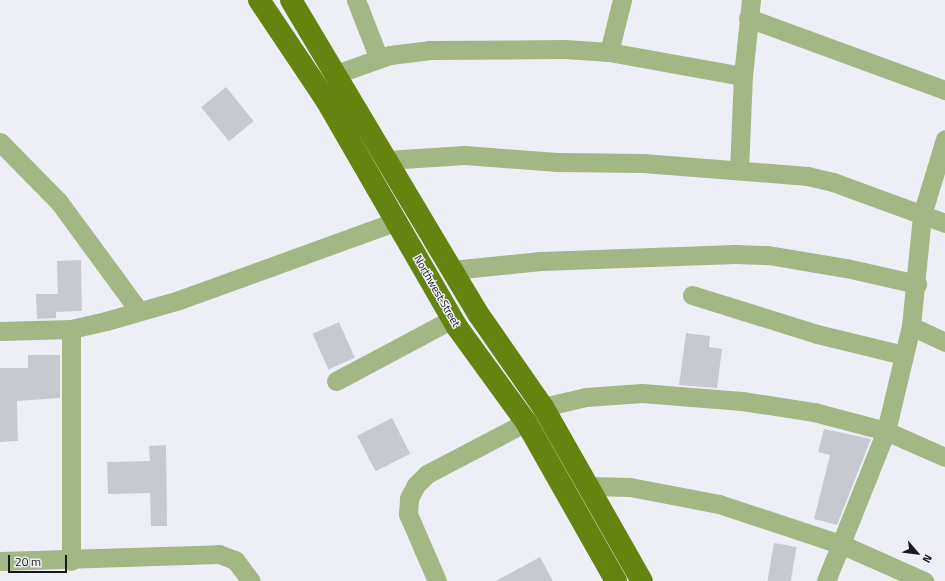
<!DOCTYPE html>
<html>
<head>
<meta charset="utf-8">
<style>
	body { margin:0 }
	#map { position:relative; width:945px; height:581px; overflow:hidden; background:#eeeff6; font-family:"Titillium Web",sans-serif }
	div>[style] { position:absolute }
	.building>* { inset:0; background:#c8c9d0; transform-origin:0 0 }
	.minor>* { height:19px; margin:-9.5px; padding:0 9.5px; transform-origin:9.5px; border-radius:9.5px; background:#a3b784 }
	.major>* { height:22px; margin:-11px; padding:0 11px; transform-origin:11px; border-radius:11px; background:#64840f }
	span { translate:-50% -50%; white-space:nowrap; text-align:center; line-height:1.15; -webkit-text-stroke:3px #eeeff6; paint-order:stroke }
	.street-label { font-size:11px; color:#19191c }
	.north { position:absolute; left:897px; top:533px; width:40px; height:40px; -webkit-text-stroke:3px #eeeff6; paint-order:stroke; rotate:118deg; font-size:11px; font-weight:700; line-height:16px; text-align:center; color:#19191c }
	.north::after { content:''; display:block; margin:auto; width:14px; height:18px; background:#19191c; clip-path:polygon(50% 0,100% 100%,50% 72%,0 100%) }
	.scale { position:absolute; left:8px; top:555px; width:59px; height:18px; box-sizing:border-box; border:2px solid #19191c; border-top:0; padding-left:5px; font-size:12px; line-height:14px; white-space:nowrap; color:#19191c; -webkit-text-stroke:3px #eeeff6; paint-order:stroke }
</style>
</head>
<body>
<div id="map">
	<div class="building">
		<div style="left:226px;top:87px;width:44px;height:32px;rotate:51deg"></div>
		<div style="clip-path:polygon(81px 260px,82px 311px,56px 312px,56px 318px,37px 319px,36px 294px,58px 294px,57px 261px)"></div>
		<div style="left:339px;top:322px;width:39px;height:29px;rotate:66deg"></div>
		<div style="clip-path:polygon(686px 333px,710px 336px,709px 347px,722px 349px,717px 388px,679px 385px)"></div>
		<div style="clip-path:polygon(28px 355px,60px 355px,60px 398px,17px 401px,18px 441px,0 442px,0 368px,28px 368px)"></div>
		<div style="left:392px;top:418px;width:40px;height:39px;rotate:63deg"></div>
		<div style="clip-path:polygon(824px 429px,871px 439px,837px 525px,814px 519px,830px 455px,818px 452px)"></div>
		<div style="clip-path:polygon(166px 445px,167px 526px,151px 526px,150px 493px,108px 494px,107px 462px,150px 461px,149px 446px)"></div>
		<div style="left:774px;top:543px;width:23px;height:39px;rotate:10deg"></div>
		<div style="clip-path:polygon(540px 557px,553px 581px,496px 581px)"></div>
	</div>
	<div class="minor">
		<div style="left:356px;top:0;width:63px;rotate:68.7deg"></div>
		<div style="left:748px;top:18px;width:210px;rotate:20.1deg"></div>
		<div style="left:609px;top:52px;width:54px;rotate:-76deg"></div>
		<div style="left:336px;top:74px;width:57px;rotate:-19.4deg"></div>
		<div style="left:390px;top:55px;width:39px;rotate:-7deg"></div>
		<div style="left:429px;top:50px;width:136px;rotate:-0.4deg"></div>
		<div style="left:565px;top:49px;width:44px;rotate:3.9deg"></div>
		<div style="left:609px;top:52px;width:136px;rotate:10.2deg"></div>
		<div style="left:743px;top:76px;width:76px;rotate:-84deg"></div>
		<div style="left:0;top:142px;width:84px;rotate:45.5deg"></div>
		<div style="left:59px;top:202px;width:135px;rotate:53.7deg"></div>
		<div style="left:386px;top:160px;width:79px;rotate:-3.6deg"></div>
		<div style="left:465px;top:155px;width:92px;rotate:4.4deg"></div>
		<div style="left:557px;top:162px;width:86px;rotate:0.7deg"></div>
		<div style="left:643px;top:163px;width:165px;rotate:4.5deg"></div>
		<div style="left:807px;top:176px;width:27px;rotate:13deg"></div>
		<div style="left:833px;top:182px;width:119px;rotate:20.1deg"></div>
		<div style="left:739px;top:170px;width:94px;rotate:-87.6deg"></div>
		<div style="left:452px;top:270px;width:89px;rotate:-5.8deg"></div>
		<div style="left:541px;top:261px;width:194px;rotate:-2.1deg"></div>
		<div style="left:735px;top:254px;width:33px;rotate:2deg"></div>
		<div style="left:768px;top:255px;width:79px;rotate:9.5deg"></div>
		<div style="left:846px;top:268px;width:73px;rotate:12.7deg"></div>
		<div style="left:692px;top:295px;width:131px;rotate:17.3deg"></div>
		<div style="left:817px;top:334px;width:89px;rotate:13.6deg"></div>
		<div style="left:911px;top:326px;width:38px;rotate:25deg"></div>
		<div style="left:0;top:331px;width:71px;rotate:-1.6deg"></div>
		<div style="left:71px;top:329px;width:36px;rotate:-13deg"></div>
		<div style="left:106px;top:321px;width:76px;rotate:-16deg"></div>
		<div style="left:179px;top:300px;width:232px;rotate:-19.9deg"></div>
		<div style="left:336px;top:381px;width:132px;rotate:-28.1deg"></div>
		<div style="left:543px;top:407px;width:44px;rotate:-13.1deg"></div>
		<div style="left:586px;top:397px;width:56px;rotate:-4.1deg"></div>
		<div style="left:642px;top:393px;width:100px;rotate:4.6deg"></div>
		<div style="left:742px;top:401px;width:73px;rotate:8.7deg"></div>
		<div style="left:814px;top:412px;width:74px;rotate:14.8deg"></div>
		<div style="left:886px;top:431px;width:64px;rotate:23.8deg"></div>
		<div style="left:590px;top:486px;width:40px;rotate:1.4deg"></div>
		<div style="left:630px;top:487px;width:91px;rotate:10.8deg"></div>
		<div style="left:719px;top:504px;width:131px;rotate:18.3deg"></div>
		<div style="left:843px;top:545px;width:89px;rotate:24deg"></div>
		<div style="left:0;top:561px;width:219px;rotate:-1.8deg"></div>
		<div style="left:219px;top:554px;width:17px;rotate:21deg"></div>
		<div style="left:235px;top:560px;width:26px;rotate:53deg"></div>
		<div style="left:71px;top:561px;width:232px;rotate:-90deg"></div>
		<div style="left:437px;top:581px;width:73px;rotate:-113.4deg"></div>
		<div style="left:408px;top:514px;width:16px;rotate:-86deg"></div>
		<div style="left:409px;top:498px;width:15px;rotate:-62deg"></div>
		<div style="left:416px;top:485px;width:16px;rotate:-45deg"></div>
		<div style="left:427px;top:474px;width:112px;rotate:-27.7deg"></div>
		<div style="left:826px;top:581px;width:162px;rotate:-68.2deg"></div>
		<div style="left:886px;top:431px;width:108px;rotate:-76.6deg"></div>
		<div style="left:911px;top:326px;width:112px;rotate:-84.3deg"></div>
		<div style="left:922px;top:215px;width:79px;rotate:-73.2deg"></div>
	</div>
	<div class="major">
		<div style="left:259px;top:0;width:120px;rotate:56.2deg"></div>
		<div style="left:326px;top:100px;width:262px;rotate:60deg"></div>
		<div style="left:457px;top:327px;width:117px;rotate:54deg"></div>
		<div style="left:526px;top:422px;width:183px;rotate:60.5deg"></div>
		<div style="left:291px;top:0;width:367px;rotate:59.2deg"></div>
		<div style="left:479px;top:315px;width:112px;rotate:55.2deg"></div>
		<div style="left:543px;top:407px;width:200px;rotate:60.4deg"></div>
	</div>
	<div class="street-label">
		<span style="left:437px;top:291px;rotate:60deg">Northwest Street</span>
	</div>
	<div class="north">N</div>
	<div class="scale">20 m</div>
</div>
</body>
</html>
